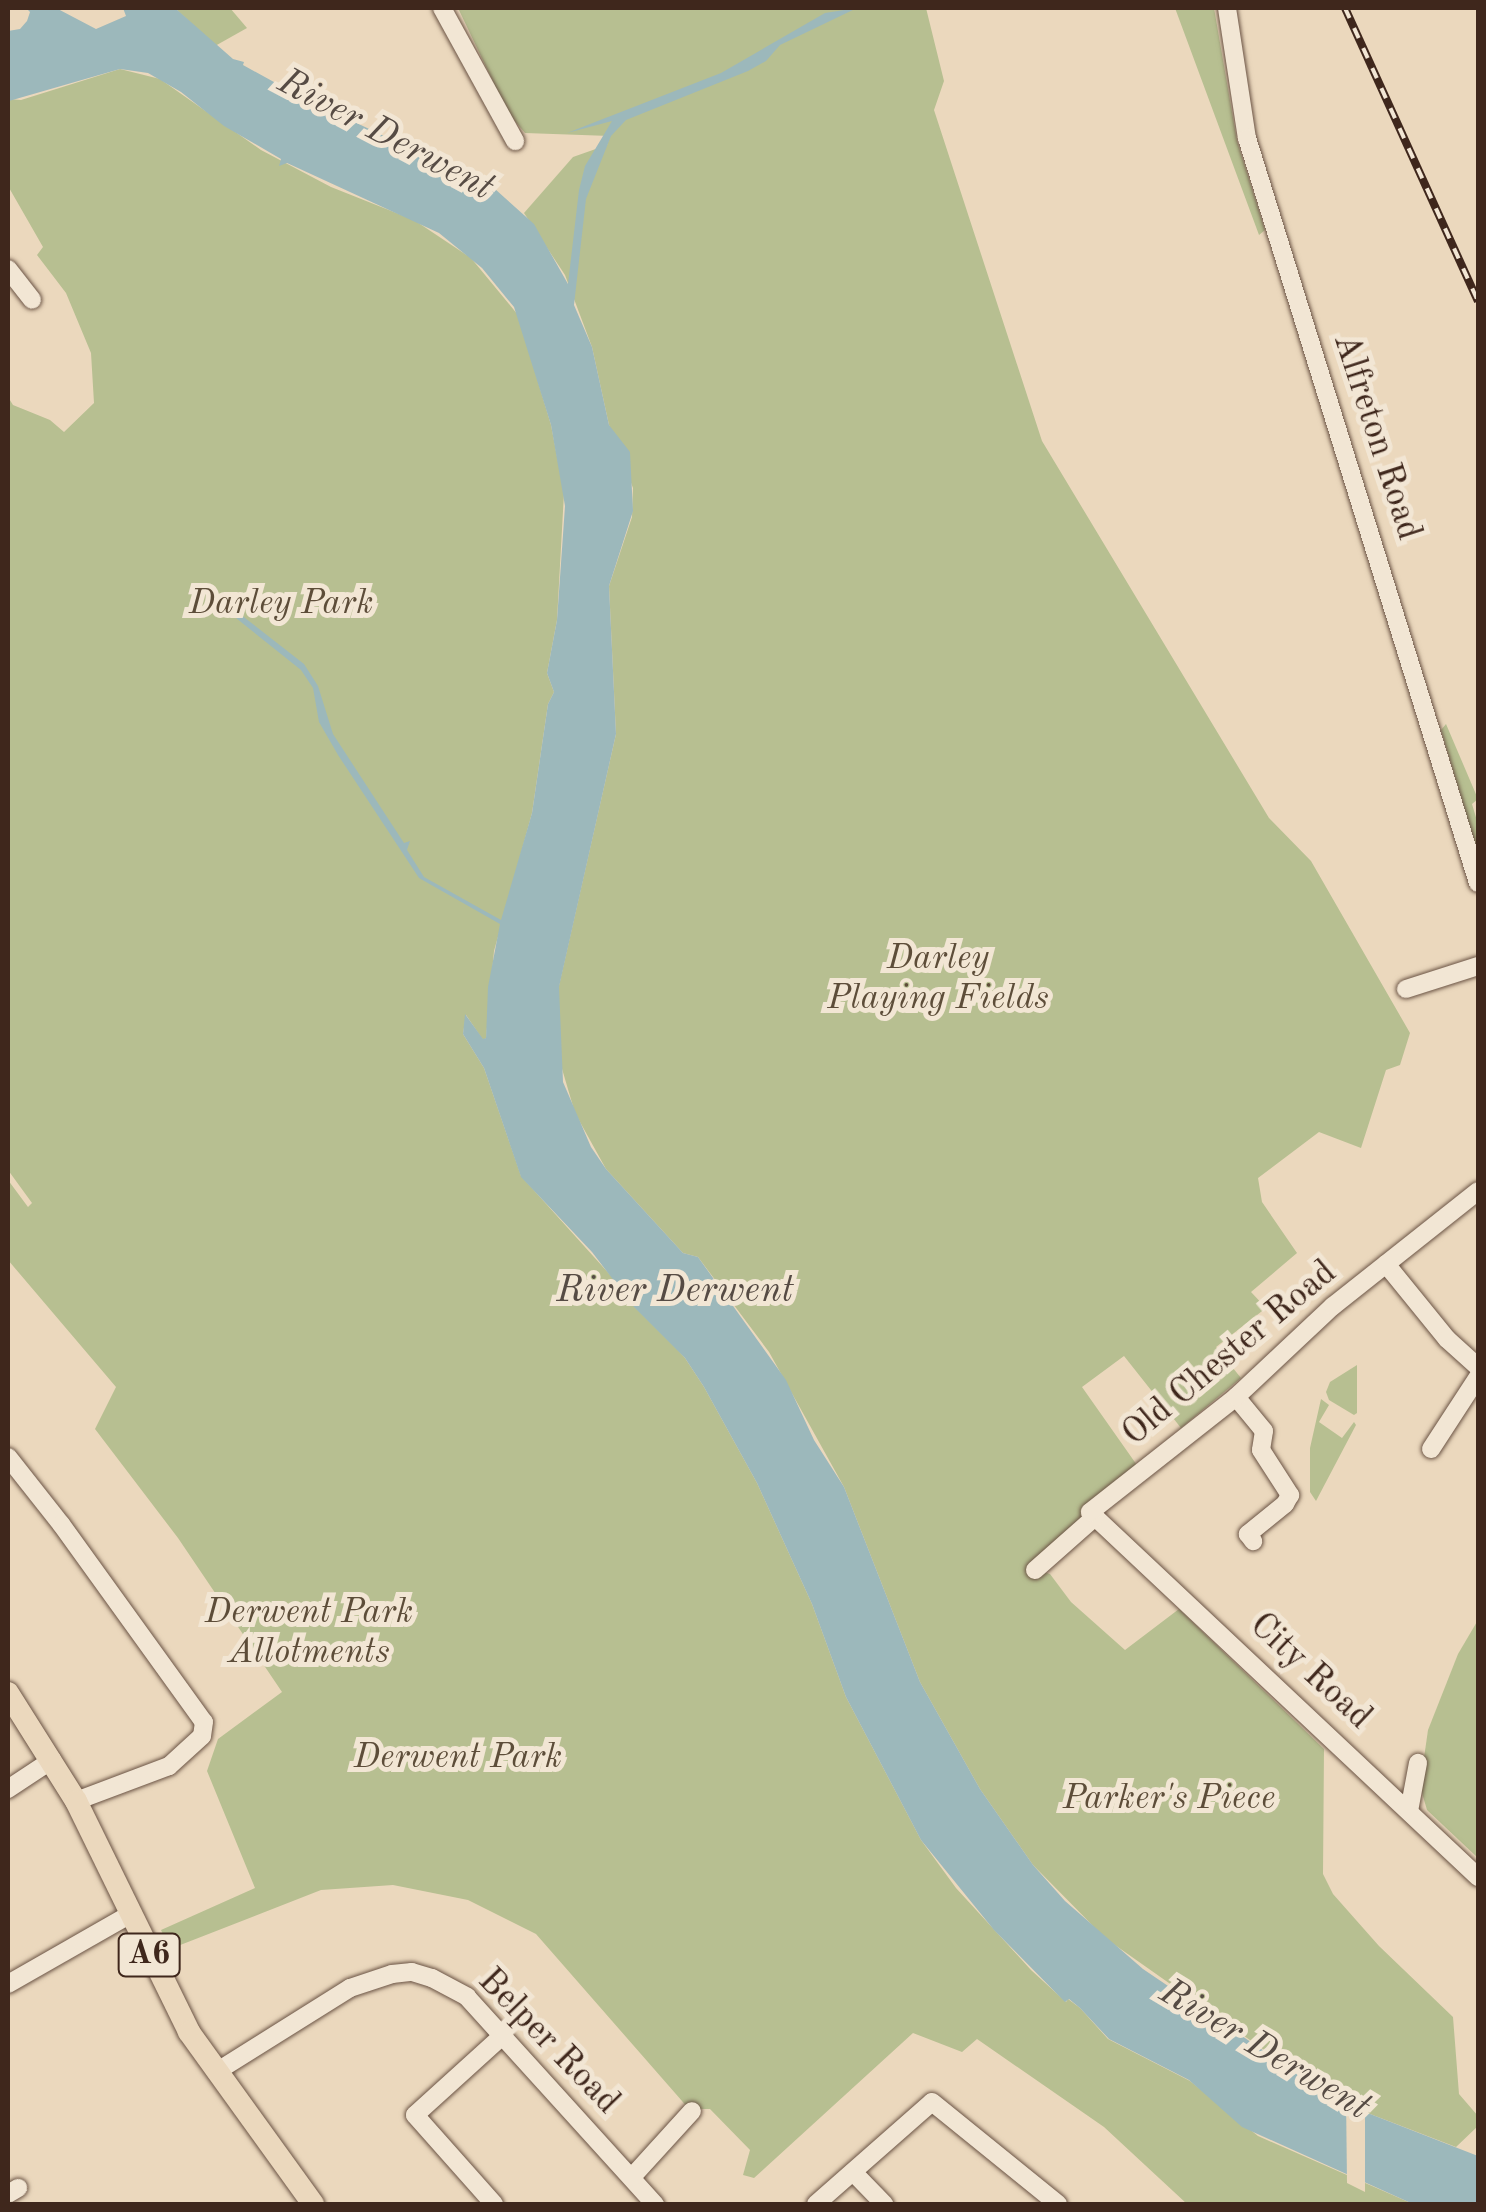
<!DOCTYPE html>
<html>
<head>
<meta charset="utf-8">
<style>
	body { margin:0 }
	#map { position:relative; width:1486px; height:2212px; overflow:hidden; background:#ebd8bd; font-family:"Old Standard TT",serif }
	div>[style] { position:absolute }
	.green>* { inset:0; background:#b7bf91 }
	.water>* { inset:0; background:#9cb8bb }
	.pier>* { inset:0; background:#ebd8bd }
	.roads { filter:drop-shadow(0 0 2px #6a5344) drop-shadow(0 0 2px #6a5344) }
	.minor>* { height:18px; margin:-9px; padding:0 9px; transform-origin:9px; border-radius:9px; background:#f2e6d4 }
	.major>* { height:22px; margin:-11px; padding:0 11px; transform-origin:11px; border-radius:11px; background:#ebd8bd }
	.rail>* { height:8px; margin-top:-4px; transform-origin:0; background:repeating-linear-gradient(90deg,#f2e6d4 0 11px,#3f271c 0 22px); box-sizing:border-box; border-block:2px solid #3f271c }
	span { translate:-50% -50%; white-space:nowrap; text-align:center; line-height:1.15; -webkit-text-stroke:10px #f2e6d4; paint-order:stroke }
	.shield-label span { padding:2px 8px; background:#f2e6d4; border:2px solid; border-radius:8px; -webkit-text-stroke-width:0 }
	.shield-label { font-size:32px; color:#3f271c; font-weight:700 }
	.street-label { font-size:35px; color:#3f271c }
	.park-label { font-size:35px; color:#5d4d39; font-style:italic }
	.water-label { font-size:38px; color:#564b44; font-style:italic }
	.frame { position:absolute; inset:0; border:10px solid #3f271c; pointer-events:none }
</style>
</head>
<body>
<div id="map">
	<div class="green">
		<div style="clip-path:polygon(175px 8px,230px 8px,247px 28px,215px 46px)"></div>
		<div style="clip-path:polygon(458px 8px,926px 8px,944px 81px,934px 110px,1042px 441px,1269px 818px,1311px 861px,1410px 1033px,1400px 1065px,1386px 1070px,1361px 1148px,1319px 1132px,1258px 1178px,1262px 1202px,1297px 1253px,1251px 1292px,1266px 1308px,1216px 1347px,1241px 1378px,1181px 1428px,1124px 1356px,1082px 1387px,1139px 1468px,1029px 1567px,1050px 1574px,1071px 1602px,1125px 1650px,1179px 1609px,1324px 1749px,1323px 1874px,1333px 1894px,1379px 1946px,1453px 2017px,1459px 2094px,1478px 2116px,1478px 2126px,1456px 2147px,1365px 2112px,1301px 2076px,1105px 1938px,1033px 1865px,980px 1789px,920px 1682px,844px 1487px,769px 1352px,698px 1257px,683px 1253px,606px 1169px,575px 1113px,560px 1062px,558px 990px,616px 734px,609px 586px,632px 517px,633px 488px,609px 425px,592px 347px,565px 275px,524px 213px,573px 157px,607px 145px,610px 136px,525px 133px,508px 113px)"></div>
		<div style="clip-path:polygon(1175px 8px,1214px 8px,1237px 141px,1265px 230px,1259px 235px)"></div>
		<div style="clip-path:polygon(120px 69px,160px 79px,261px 150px,331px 187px,414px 220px,471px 258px,518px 315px,551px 425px,564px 493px,557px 620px,547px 673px,554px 692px,548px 704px,532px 813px,494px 951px,486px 1038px,483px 1040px,466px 1015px,463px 1034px,484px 1068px,521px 1176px,685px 1358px,704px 1387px,757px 1483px,812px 1604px,846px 1697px,921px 1840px,956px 1888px,1031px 1970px,1066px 2002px,1068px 1999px,1080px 2008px,1108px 2039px,1190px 2081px,1258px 2136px,1413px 2204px,1187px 2204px,1104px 2127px,977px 2039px,962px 2052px,913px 2033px,754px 2178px,743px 2175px,750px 2150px,710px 2109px,689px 2109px,536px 1934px,468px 1900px,393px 1885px,321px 1890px,170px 1949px,161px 1930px,255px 1888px,207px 1771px,218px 1739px,282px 1692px,178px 1538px,95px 1429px,116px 1387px,8px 1260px,8px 1180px,28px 1207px,32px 1203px,8px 1170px,8px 397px,13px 405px,50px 420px,64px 432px,94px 403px,91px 353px,66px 293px,37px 255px,43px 247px,8px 186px,8px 99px,21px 100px)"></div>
		<div style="clip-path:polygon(1446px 724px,1478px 799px,1472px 804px,1478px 824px,1478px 854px,1441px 730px)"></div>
		<div style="clip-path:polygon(1357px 1365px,1357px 1413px,1354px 1415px,1329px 1400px,1326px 1392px,1330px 1382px)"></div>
		<div style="clip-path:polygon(1321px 1399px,1329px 1405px,1319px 1422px,1342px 1438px,1354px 1422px,1356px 1425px,1316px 1501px,1310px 1492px,1310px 1448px)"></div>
		<div style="clip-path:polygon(1478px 1620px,1478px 1858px,1427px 1810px,1420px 1786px,1428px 1730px,1458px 1654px)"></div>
	</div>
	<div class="water">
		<div style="clip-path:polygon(26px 8px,56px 8px,96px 29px,126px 16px,123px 8px,175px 8px,233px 59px,244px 62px,243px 65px,283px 87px,307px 92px,307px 99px,321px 106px,495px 189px,534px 224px,568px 284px,579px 190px,585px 166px,612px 121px,567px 133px,721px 73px,825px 13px,857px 8px,780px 45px,766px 61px,748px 71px,626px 120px,611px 136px,586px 199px,574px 305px,592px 347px,609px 425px,630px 452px,633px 511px,609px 586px,616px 734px,559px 987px,563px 1082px,591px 1147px,606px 1169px,683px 1253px,698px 1257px,786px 1380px,814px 1440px,844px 1487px,920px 1682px,980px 1789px,1033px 1865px,1065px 1901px,1143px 1969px,1301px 2076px,1365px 2112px,1478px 2156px,1478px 2204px,1413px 2204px,1242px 2127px,1189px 2080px,1109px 2039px,1080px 2008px,1069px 1999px,1065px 2002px,994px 1930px,921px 1840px,846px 1697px,812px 1604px,757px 1483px,704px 1387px,685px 1358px,634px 1307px,592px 1252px,521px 1177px,484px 1068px,463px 1034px,465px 1014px,483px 1039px,486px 1038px,488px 987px,500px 924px,419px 878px,338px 755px,319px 722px,313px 688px,301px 670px,226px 610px,207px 590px,214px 589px,227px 604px,304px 664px,318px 686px,333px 734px,404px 843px,410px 841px,407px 850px,424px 877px,501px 920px,532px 813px,548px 704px,554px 692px,547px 673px,557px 620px,565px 506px,551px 425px,514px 307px,482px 268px,439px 233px,287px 163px,279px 166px,281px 159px,224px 126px,181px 92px,148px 73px,120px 69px,9px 101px,8px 31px,20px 29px,27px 21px,30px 12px)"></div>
	</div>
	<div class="pier">
		<div style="clip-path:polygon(1346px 2096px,1365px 2107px,1365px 2192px,1347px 2183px)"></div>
	</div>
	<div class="roads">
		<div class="minor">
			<div style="left:442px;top:8px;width:152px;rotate:61.2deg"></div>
			<div style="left:1227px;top:8px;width:132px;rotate:81.3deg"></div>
			<div style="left:1247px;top:138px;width:780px;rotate:72.77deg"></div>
			<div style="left:8px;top:269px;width:39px;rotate:52deg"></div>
			<div style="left:1406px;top:989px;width:76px;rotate:-17.7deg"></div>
			<div style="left:1386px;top:1264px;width:97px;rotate:50.9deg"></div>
			<div style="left:1447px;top:1339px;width:42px;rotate:42.1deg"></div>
			<div style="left:1236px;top:1397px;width:44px;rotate:50.5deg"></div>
			<div style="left:1264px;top:1431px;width:19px;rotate:99deg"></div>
			<div style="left:1261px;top:1450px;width:54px;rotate:57.2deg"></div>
			<div style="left:1290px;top:1495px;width:10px;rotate:119deg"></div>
			<div style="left:1285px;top:1504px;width:48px;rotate:141deg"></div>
			<div style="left:1248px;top:1534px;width:9px;rotate:54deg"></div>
			<div style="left:1431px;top:1449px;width:86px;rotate:-56.9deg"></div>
			<div style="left:8px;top:1457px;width:85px;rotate:51.7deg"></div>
			<div style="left:61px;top:1524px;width:244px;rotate:54.2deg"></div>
			<div style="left:204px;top:1722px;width:14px;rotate:98deg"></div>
			<div style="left:202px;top:1736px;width:45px;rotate:137.7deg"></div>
			<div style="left:169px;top:1766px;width:99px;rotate:159.4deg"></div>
			<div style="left:1095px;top:1517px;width:526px;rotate:43.23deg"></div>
			<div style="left:1035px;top:1570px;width:80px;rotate:-41.5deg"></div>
			<div style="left:1095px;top:1517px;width:7px;rotate:-135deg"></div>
			<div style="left:1090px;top:1512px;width:186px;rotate:-38.2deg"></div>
			<div style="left:1236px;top:1397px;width:133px;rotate:-43.2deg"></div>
			<div style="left:1333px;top:1306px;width:185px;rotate:-38.4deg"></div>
			<div style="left:8px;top:1789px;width:53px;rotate:-33.4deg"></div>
			<div style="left:1409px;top:1811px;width:49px;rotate:-79.4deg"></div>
			<div style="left:8px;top:1984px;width:139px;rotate:-29.7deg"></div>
			<div style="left:216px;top:2072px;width:158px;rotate:-32.1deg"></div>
			<div style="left:350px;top:1988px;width:44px;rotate:-18.4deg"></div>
			<div style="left:392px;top:1974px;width:20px;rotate:-6deg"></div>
			<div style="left:412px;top:1972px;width:21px;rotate:17deg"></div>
			<div style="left:432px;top:1978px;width:40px;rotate:28deg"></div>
			<div style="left:467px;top:1997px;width:280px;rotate:47.8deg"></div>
			<div style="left:853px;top:2172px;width:45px;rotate:45.9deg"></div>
			<div style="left:632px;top:2177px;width:89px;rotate:-47.7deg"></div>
			<div style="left:8px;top:2194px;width:12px;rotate:-31deg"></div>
			<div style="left:494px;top:2204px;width:119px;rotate:-131.6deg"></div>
			<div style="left:415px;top:2115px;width:118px;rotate:-42.2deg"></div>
			<div style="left:816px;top:2204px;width:154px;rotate:-41.3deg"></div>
			<div style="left:932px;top:2102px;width:162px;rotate:39deg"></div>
		</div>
		<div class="major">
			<div style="left:8px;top:1693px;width:128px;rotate:57.8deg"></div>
			<div style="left:76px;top:1801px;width:257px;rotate:63.9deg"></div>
			<div style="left:189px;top:2032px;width:212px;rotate:54.2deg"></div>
		</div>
	</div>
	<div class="rail">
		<div style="left:1345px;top:8px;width:322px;rotate:65.6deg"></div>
	</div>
	<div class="shield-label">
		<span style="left:149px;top:1955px">A6</span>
	</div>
	<div class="street-label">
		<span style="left:1376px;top:437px;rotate:72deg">Alfreton Road</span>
		<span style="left:1230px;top:1354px;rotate:-40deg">Old Chester Road</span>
		<span style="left:1310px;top:1672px;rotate:43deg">City Road</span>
		<span style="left:548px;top:2042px;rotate:46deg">Belper Road</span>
	</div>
	<div class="park-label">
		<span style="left:281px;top:604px">Darley Park</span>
		<span style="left:938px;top:979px">Darley<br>Playing Fields</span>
		<span style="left:309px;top:1633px">Derwent Park<br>Allotments</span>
		<span style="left:458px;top:1758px">Derwent Park</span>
		<span style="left:1169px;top:1799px">Parker's Piece</span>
	</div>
	<div class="water-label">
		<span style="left:385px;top:136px;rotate:28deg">River Derwent</span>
		<span style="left:675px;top:1292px">River Derwent</span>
		<span style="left:1264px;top:2051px;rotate:31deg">River Derwent</span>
	</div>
	<div class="frame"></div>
</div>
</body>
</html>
